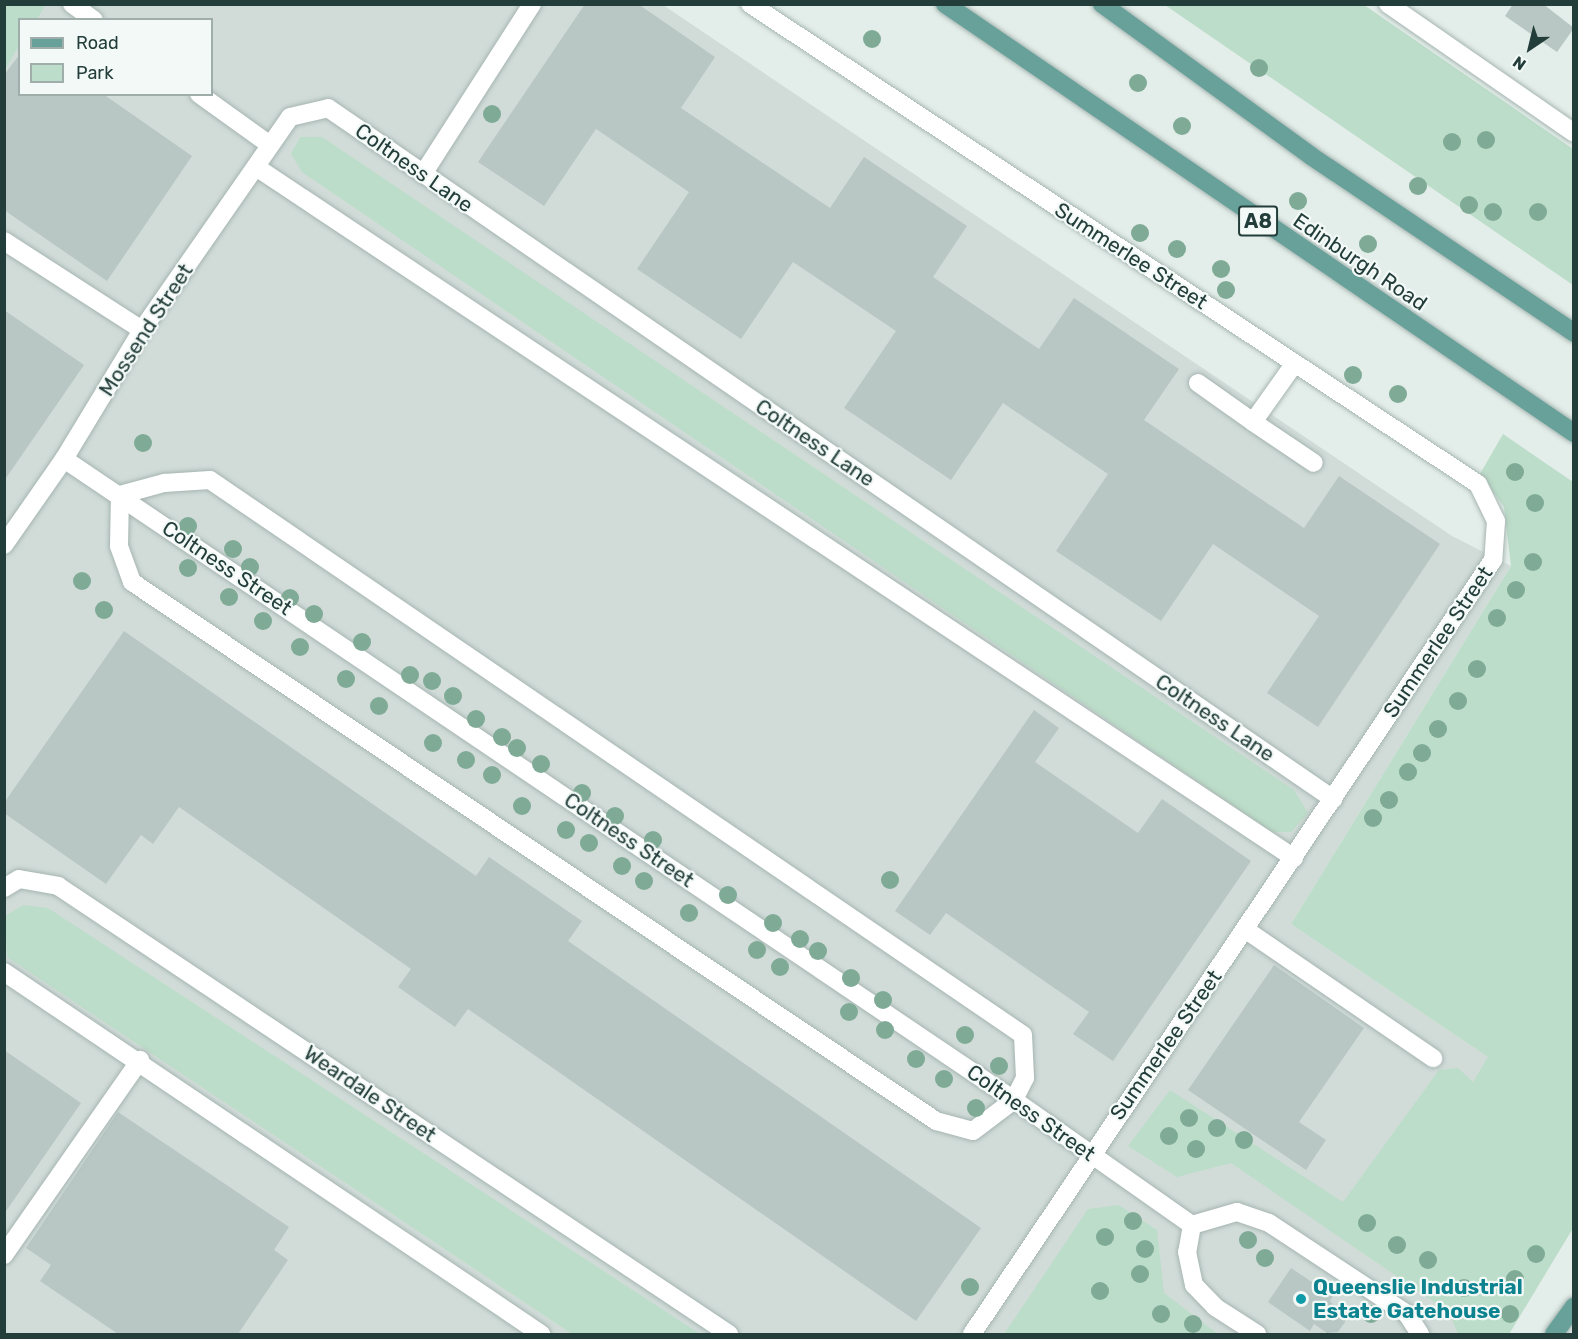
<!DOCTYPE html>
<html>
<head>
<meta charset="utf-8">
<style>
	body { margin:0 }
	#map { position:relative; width:1578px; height:1339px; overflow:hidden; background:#e3ede9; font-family:Rubik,sans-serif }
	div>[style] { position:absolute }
	.built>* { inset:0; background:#d1dcd9 }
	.green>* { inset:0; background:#bcddc9 }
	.building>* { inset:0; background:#b8c7c3 }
	.roads { filter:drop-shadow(0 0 2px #a6b5b1) drop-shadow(0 0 2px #a6b5b1) }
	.minor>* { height:18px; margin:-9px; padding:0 9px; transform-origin:9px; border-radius:9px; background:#fff }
	.major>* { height:18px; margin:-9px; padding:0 9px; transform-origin:9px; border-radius:9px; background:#68a19a }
	.trees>* { width:18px; height:18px; margin:-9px; border-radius:50%; background:#7faa96 }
	.dots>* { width:16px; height:16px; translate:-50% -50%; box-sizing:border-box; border:3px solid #f3f9f7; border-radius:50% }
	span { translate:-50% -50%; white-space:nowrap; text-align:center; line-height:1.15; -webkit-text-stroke:4.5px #f3f9f7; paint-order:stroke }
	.shield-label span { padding:2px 4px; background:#f3f9f7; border:2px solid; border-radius:4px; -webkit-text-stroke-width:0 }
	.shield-label { font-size:20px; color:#233e3a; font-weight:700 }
	.street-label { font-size:21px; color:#233e3a }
	.culture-label { font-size:21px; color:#0d838f; font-weight:700 }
	.left { translate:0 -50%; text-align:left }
	.frame { position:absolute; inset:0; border:6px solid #233e3a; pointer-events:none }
	.legend { position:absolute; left:18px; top:18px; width:195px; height:78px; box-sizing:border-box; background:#f3f9f7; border:2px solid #a0aeab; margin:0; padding:8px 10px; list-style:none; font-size:18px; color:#233e3a }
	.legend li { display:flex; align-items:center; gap:12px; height:30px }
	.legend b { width:30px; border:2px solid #a0aeab }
	.north { position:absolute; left:1500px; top:18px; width:60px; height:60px; -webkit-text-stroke:4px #f3f9f7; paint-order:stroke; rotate:215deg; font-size:16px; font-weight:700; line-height:24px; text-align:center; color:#233e3a }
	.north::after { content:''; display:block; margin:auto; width:21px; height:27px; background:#233e3a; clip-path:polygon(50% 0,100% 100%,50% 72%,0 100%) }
</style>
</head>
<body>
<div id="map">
	<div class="built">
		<div style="clip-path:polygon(evenodd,5px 5px,663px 5px,1452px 536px,1511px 566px,1291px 924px,1573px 1114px,1573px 1228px,1509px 1334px,5px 1334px,5px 5px,20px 20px,212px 20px,212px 94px,20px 94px,20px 20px)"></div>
	</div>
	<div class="green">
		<div style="clip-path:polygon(5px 4px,45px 6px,37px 19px,20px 20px,19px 46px,5px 69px)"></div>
		<div style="clip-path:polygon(1165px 5px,1364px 5px,1573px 149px,1573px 285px)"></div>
		<div style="clip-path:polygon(300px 137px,322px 137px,1294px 790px,1308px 813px,1291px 832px,1272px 832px,302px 172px,291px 154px)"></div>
		<div style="clip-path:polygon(1503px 434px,1573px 482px,1573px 1228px,1509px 1334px,1458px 1334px,1449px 1312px,1231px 1163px,1177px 1177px,1128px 1146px,1170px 1090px,1343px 1202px,1439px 1070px,1458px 1068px,1473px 1082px,1488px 1057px,1291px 924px,1511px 566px,1504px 507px,1480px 474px)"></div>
		<div style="clip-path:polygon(23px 905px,48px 908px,700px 1334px,572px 1334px,7px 957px,5px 916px)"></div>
		<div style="clip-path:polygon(1119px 1205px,1157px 1230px,1164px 1293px,1218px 1334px,1004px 1334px,1088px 1209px)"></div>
	</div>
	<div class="building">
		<div style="clip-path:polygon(585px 4px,638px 4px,715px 57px,681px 108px,830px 208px,864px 157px,967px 226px,933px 277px,1039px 349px,1074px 298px,1179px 369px,1144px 420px,1304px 528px,1339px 476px,1440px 544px,1318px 727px,1267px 693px,1319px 616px,1213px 544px,1161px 621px,1056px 551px,1108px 474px,1003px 403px,951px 480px,844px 408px,896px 331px,793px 262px,741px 339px,637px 269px,689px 192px,596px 129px,544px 206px,478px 162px)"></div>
		<div style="clip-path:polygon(1513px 4px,1543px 4px,1574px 28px,1557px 52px,1505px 16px)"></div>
		<div style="clip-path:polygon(20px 54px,20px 94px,103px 94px,192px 156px,107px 281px,4px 210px,4px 75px)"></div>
		<div style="clip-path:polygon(4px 310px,84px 365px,4px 481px)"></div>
		<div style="clip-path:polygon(124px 631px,476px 876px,489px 857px,582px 921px,568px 941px,981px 1228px,916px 1321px,468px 1009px,455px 1027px,398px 987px,411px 969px,179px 807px,153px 844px,141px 835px,106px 884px,4px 813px,4px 803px)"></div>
		<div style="clip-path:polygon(1034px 710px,1059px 728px,1035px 762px,1138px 833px,1162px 799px,1251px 861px,1113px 1061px,1073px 1034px,1089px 1012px,946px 913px,930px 935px,895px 911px)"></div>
		<div style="clip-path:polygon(1274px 965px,1364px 1028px,1299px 1122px,1326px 1140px,1306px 1170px,1188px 1090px)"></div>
		<div style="clip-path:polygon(4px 1050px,81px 1103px,4px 1214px)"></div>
		<div style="clip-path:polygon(118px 1112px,289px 1227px,274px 1250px,288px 1260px,238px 1334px,118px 1334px,40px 1281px,51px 1265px,26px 1248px)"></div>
		<div style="clip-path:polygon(1291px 1268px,1333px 1296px,1330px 1301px,1347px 1319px,1338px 1332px,1327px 1333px,1314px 1324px,1310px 1331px,1268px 1302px)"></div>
	</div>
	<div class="roads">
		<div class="minor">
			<div style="left:72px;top:4px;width:27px;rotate:36deg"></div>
			<div style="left:750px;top:4px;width:872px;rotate:33.4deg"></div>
			<div style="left:1478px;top:484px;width:41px;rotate:64.1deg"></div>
			<div style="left:1496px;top:521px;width:39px;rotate:94deg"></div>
			<div style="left:1493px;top:560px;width:933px;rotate:123.95deg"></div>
			<div style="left:1388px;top:4px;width:226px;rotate:34.7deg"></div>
			<div style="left:199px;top:94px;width:87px;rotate:35.7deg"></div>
			<div style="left:256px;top:167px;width:1247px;rotate:33.65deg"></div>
			<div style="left:423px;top:174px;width:202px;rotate:-57.3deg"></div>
			<div style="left:4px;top:241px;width:164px;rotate:32.8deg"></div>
			<div style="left:1198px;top:383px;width:67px;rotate:35.3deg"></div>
			<div style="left:1253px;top:422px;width:72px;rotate:-54.6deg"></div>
			<div style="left:1253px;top:422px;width:73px;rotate:33.9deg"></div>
			<div style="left:64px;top:459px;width:1146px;rotate:34.01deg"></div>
			<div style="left:1014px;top:1100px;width:218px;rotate:35.1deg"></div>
			<div style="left:210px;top:480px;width:984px;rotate:34.32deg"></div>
			<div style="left:1023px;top:1035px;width:43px;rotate:87.3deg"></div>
			<div style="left:1025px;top:1078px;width:25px;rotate:117deg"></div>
			<div style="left:1014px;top:1100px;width:51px;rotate:142.9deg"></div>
			<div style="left:973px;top:1131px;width:38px;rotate:-165deg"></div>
			<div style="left:936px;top:1121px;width:968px;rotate:-146.16deg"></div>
			<div style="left:132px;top:582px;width:38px;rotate:-110deg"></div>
			<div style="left:119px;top:546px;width:51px;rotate:-88.9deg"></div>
			<div style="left:120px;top:495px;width:46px;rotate:-15.3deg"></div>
			<div style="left:164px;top:483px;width:46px;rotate:-3.7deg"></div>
			<div style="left:4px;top:545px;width:105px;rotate:-55.1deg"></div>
			<div style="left:64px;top:459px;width:151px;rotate:-58.8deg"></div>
			<div style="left:142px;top:330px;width:259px;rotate:-55.2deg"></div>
			<div style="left:290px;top:117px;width:39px;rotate:-13deg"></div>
			<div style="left:328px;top:108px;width:1220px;rotate:34.51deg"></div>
			<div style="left:4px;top:888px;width:17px;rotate:-31deg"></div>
			<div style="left:19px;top:879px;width:40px;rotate:10deg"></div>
			<div style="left:58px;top:886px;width:807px;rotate:33.73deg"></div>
			<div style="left:1246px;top:930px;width:227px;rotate:34.4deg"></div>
			<div style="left:4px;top:972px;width:648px;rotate:33.98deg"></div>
			<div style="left:1192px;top:1225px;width:47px;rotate:-16.1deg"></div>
			<div style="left:1237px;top:1212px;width:34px;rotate:19deg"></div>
			<div style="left:1269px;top:1223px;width:165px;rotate:33.4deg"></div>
			<div style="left:1407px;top:1314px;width:24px;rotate:57deg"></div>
			<div style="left:1192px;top:1225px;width:27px;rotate:100deg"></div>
			<div style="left:1187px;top:1252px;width:34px;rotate:78deg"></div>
			<div style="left:1194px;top:1285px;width:30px;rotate:46deg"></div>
			<div style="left:1215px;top:1307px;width:50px;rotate:32.7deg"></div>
			<div style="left:4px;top:1255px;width:238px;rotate:-55.1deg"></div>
		</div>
		<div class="major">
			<div style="left:945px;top:4px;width:761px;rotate:34.3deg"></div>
			<div style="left:1102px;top:4px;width:258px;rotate:36deg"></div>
			<div style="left:1311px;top:156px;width:317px;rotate:33.9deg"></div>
			<div style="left:1554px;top:1334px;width:34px;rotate:-54deg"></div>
		</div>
	</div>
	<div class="trees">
		<div style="left:872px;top:39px"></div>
		<div style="left:1259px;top:68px"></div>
		<div style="left:1138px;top:83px"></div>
		<div style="left:492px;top:114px"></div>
		<div style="left:1182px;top:126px"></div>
		<div style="left:1486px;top:140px"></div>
		<div style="left:1452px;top:142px"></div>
		<div style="left:1418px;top:186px"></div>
		<div style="left:1298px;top:201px"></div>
		<div style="left:1469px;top:205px"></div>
		<div style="left:1493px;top:212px"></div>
		<div style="left:1538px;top:212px"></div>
		<div style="left:1140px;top:233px"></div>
		<div style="left:1368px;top:244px"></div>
		<div style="left:1177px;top:249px"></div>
		<div style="left:1221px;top:269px"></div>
		<div style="left:1226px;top:290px"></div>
		<div style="left:1353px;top:375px"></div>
		<div style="left:1398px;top:394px"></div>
		<div style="left:143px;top:443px"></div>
		<div style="left:1515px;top:472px"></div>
		<div style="left:1535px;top:503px"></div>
		<div style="left:188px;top:526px"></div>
		<div style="left:233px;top:549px"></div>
		<div style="left:1533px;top:562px"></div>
		<div style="left:250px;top:567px"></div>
		<div style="left:188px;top:568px"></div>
		<div style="left:82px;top:581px"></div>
		<div style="left:1516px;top:590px"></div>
		<div style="left:229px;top:597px"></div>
		<div style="left:290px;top:598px"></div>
		<div style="left:104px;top:610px"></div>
		<div style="left:314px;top:614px"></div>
		<div style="left:1497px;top:618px"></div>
		<div style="left:263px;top:621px"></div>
		<div style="left:362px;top:642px"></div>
		<div style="left:300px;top:647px"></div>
		<div style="left:1477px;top:669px"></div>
		<div style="left:410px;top:675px"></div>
		<div style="left:346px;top:679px"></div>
		<div style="left:432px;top:681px"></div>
		<div style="left:453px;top:696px"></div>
		<div style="left:1458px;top:701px"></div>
		<div style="left:379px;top:706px"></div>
		<div style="left:476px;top:719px"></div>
		<div style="left:1438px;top:729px"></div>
		<div style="left:502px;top:737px"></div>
		<div style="left:433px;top:743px"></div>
		<div style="left:517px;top:748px"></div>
		<div style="left:1422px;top:753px"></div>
		<div style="left:466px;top:760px"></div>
		<div style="left:541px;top:764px"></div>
		<div style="left:1408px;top:772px"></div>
		<div style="left:492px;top:775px"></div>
		<div style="left:582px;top:793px"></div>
		<div style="left:1389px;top:800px"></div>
		<div style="left:522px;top:806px"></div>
		<div style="left:615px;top:816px"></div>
		<div style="left:1373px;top:818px"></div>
		<div style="left:566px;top:830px"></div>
		<div style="left:653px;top:840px"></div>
		<div style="left:589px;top:843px"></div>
		<div style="left:622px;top:866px"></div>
		<div style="left:890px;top:880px"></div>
		<div style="left:644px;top:881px"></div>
		<div style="left:728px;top:895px"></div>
		<div style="left:689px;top:913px"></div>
		<div style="left:773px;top:923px"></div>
		<div style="left:800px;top:939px"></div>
		<div style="left:757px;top:950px"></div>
		<div style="left:818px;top:951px"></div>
		<div style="left:780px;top:967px"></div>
		<div style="left:851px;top:978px"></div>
		<div style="left:883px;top:1000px"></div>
		<div style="left:849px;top:1012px"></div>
		<div style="left:885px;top:1030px"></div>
		<div style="left:965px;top:1035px"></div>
		<div style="left:916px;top:1059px"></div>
		<div style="left:999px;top:1066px"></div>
		<div style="left:944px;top:1079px"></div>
		<div style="left:976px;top:1108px"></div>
		<div style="left:1189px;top:1118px"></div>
		<div style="left:1217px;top:1128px"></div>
		<div style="left:1169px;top:1136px"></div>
		<div style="left:1244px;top:1140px"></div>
		<div style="left:1196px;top:1149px"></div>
		<div style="left:1133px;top:1221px"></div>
		<div style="left:1367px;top:1223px"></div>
		<div style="left:1105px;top:1237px"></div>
		<div style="left:1248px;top:1240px"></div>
		<div style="left:1397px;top:1245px"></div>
		<div style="left:1145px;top:1249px"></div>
		<div style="left:1536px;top:1254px"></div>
		<div style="left:1265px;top:1258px"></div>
		<div style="left:1428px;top:1260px"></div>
		<div style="left:1140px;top:1274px"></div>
		<div style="left:1515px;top:1279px"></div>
		<div style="left:970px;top:1287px"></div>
		<div style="left:1464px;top:1288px"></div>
		<div style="left:1100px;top:1291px"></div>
		<div style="left:1161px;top:1314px"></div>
		<div style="left:1371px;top:1314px"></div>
		<div style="left:1510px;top:1314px"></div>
		<div style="left:1193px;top:1324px"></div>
	</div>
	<div class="dots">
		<div style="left:1301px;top:1299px;background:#0f9aa8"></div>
	</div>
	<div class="shield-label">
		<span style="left:1258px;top:221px">A8</span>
	</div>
	<div class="street-label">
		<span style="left:414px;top:168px;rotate:35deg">Coltness Lane</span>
		<span style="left:1131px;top:256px;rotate:33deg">Summerlee Street</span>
		<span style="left:1360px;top:262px;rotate:34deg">Edinburgh Road</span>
		<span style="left:146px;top:330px;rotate:-57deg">Mossend Street</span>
		<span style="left:815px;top:443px;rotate:34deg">Coltness Lane</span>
		<span style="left:227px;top:568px;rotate:34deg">Coltness Street</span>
		<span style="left:1438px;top:642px;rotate:-56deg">Summerlee Street</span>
		<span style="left:1215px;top:718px;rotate:34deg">Coltness Lane</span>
		<span style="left:629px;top:840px;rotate:34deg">Coltness Street</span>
		<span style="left:1166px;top:1045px;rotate:-55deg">Summerlee Street</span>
		<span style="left:370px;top:1094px;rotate:34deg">Weardale Street</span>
		<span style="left:1031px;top:1113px;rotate:35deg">Coltness Street</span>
	</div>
	<div class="culture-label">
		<span class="left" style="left:1313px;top:1299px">Queenslie Industrial<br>Estate Gatehouse</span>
	</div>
	<div class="frame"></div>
	<ul class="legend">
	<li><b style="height:8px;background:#68a19a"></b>Road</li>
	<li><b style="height:16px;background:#bcddc9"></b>Park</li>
	</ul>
	<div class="north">N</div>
</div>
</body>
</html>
